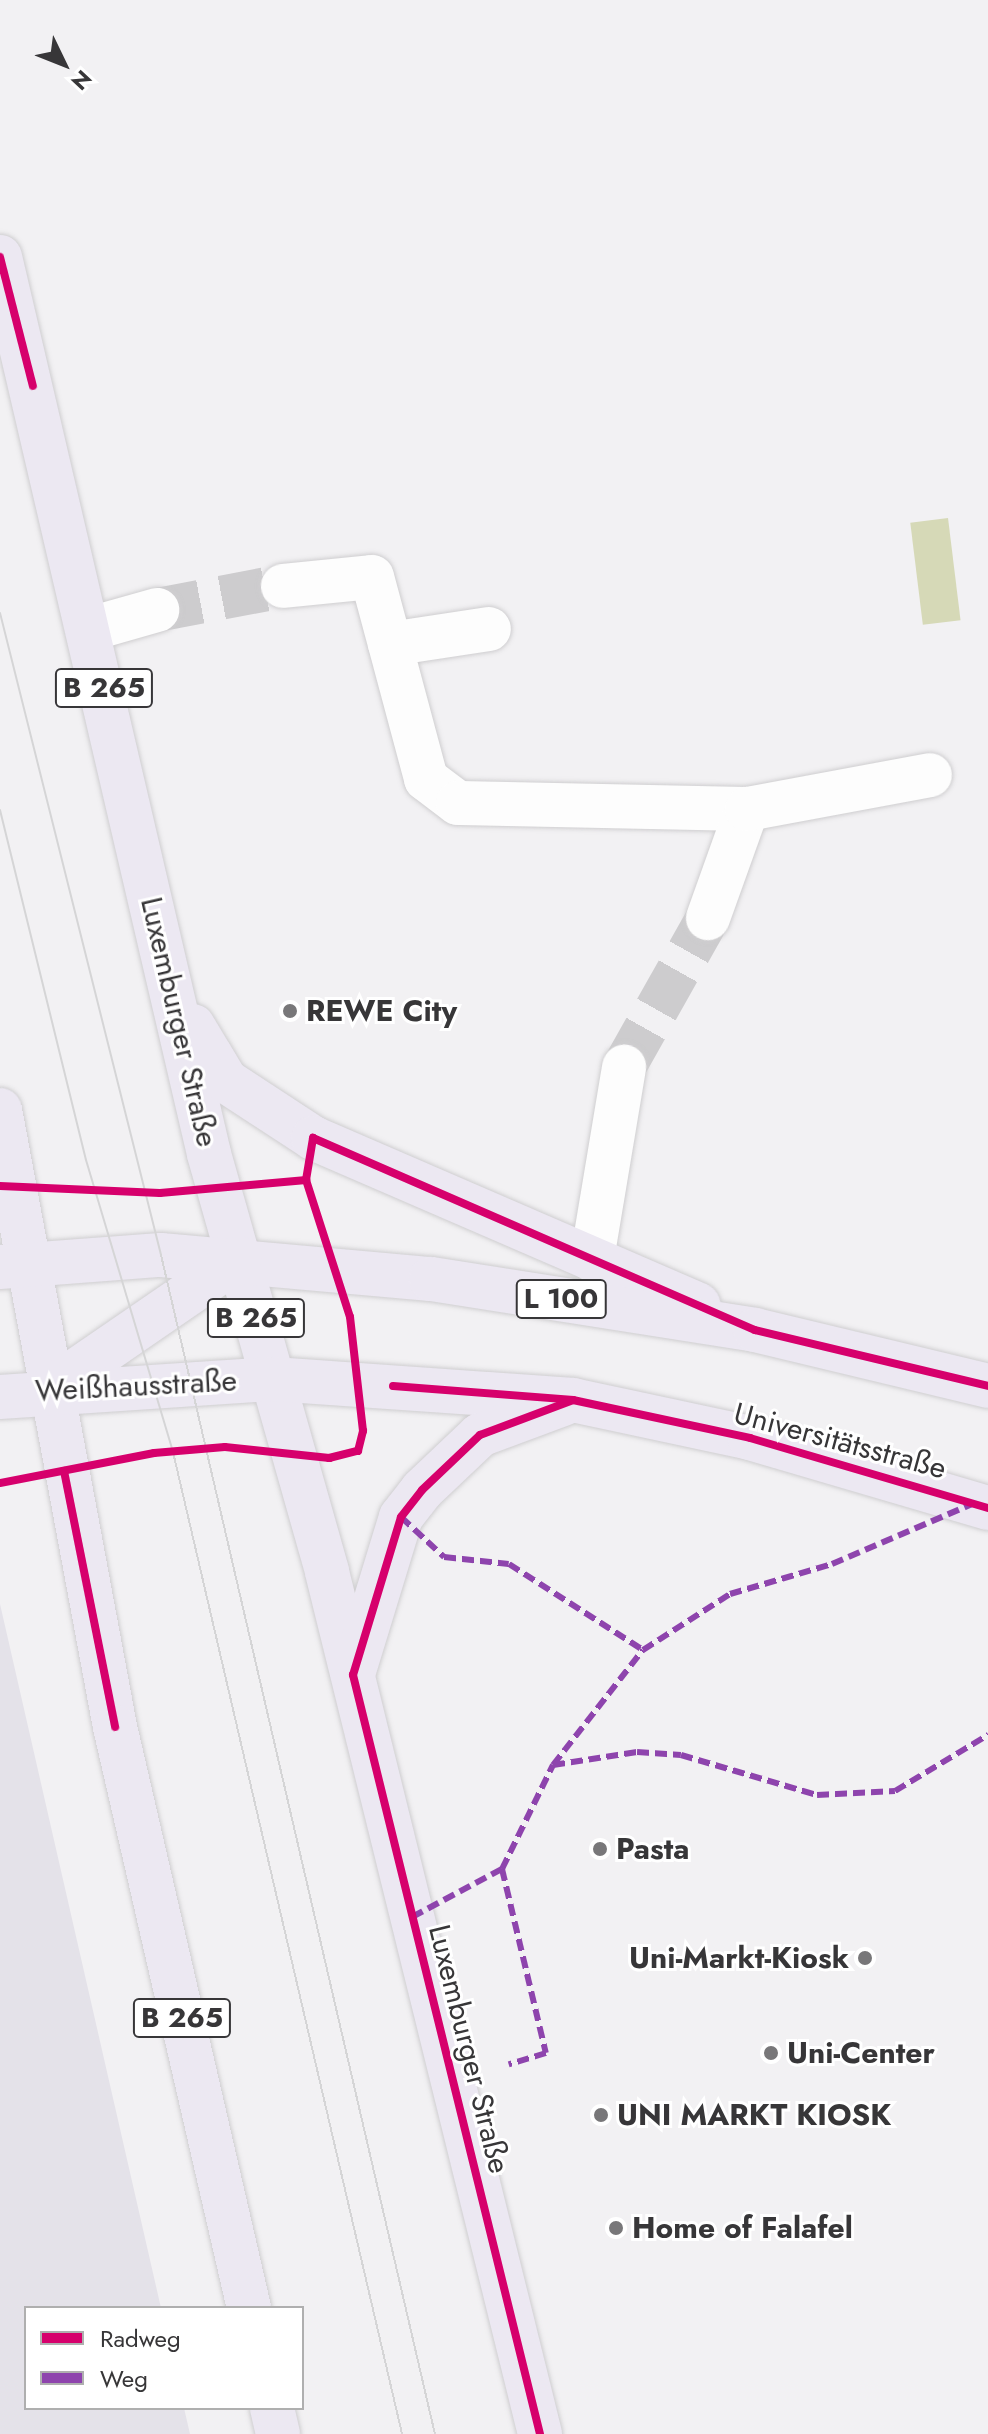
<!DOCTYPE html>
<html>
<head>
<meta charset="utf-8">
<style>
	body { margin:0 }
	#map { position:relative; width:988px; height:2434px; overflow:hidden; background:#f2f1f3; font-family:Jost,sans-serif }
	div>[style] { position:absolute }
	.built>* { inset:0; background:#e4e2e9 }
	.green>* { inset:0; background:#d6d9b7; transform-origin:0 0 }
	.minor-tunnel>* { height:44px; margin-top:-22px; transform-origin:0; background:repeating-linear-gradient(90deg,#cdccce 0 44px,transparent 0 66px) }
	.roads { filter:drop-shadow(0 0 2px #cfced0) drop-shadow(0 0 2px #cfced0) }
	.minor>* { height:44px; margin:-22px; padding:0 22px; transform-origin:22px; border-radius:22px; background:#fdfdfd }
	.major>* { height:44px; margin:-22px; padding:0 22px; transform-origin:22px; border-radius:22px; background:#ece8f2 }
	.tram>* { height:2px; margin:-1px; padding:0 1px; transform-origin:1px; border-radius:1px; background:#d5d5d6 }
	.quiet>* { height:6px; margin-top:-3px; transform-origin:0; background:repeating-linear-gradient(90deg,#8e44ad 0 12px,transparent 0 18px) }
	.cycleway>* { height:8px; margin:-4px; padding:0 4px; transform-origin:4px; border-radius:4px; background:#d6006c }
	.dots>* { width:22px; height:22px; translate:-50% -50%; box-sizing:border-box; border:4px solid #fff; border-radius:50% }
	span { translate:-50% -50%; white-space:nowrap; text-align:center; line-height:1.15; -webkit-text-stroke:6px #fff; paint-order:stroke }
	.shield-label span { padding:2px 6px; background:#fff; border:2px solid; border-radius:6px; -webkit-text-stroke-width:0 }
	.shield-label { font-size:28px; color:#373638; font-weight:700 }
	.poi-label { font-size:30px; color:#373638; font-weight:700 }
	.left { translate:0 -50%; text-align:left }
	.right { translate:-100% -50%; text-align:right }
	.street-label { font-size:30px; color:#373638 }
	.legend { position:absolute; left:24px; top:2306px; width:280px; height:104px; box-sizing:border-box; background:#fff; border:2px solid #afafaf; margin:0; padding:10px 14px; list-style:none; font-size:24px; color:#373638 }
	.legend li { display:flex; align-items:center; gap:16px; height:40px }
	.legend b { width:40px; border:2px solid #afafaf }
	.north { position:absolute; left:24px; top:24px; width:80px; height:80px; -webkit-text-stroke:6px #fff; paint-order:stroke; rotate:133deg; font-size:22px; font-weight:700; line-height:32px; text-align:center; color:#373638 }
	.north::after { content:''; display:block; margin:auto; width:28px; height:36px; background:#373638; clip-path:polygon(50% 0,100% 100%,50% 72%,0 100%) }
</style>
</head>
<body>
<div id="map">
	<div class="built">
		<div style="clip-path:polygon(0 1604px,161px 2308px,26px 2308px,26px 2408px,184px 2408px,190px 2434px,0 2434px)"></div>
	</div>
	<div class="green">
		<div style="left:948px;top:518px;width:103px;height:38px;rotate:83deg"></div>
	</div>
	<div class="minor-tunnel">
		<div style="left:157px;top:610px;width:128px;rotate:-10.8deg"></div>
		<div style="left:624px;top:1067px;width:171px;rotate:-60.6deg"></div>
	</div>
	<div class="roads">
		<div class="minor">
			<div style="left:283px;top:586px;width:89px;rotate:-5.8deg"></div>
			<div style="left:372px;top:577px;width:209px;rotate:75deg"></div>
			<div style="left:426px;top:779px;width:40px;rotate:37deg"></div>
			<div style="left:458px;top:803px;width:289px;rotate:1.2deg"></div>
			<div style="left:747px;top:809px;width:116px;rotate:109.7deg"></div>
			<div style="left:90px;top:629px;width:70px;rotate:-15.8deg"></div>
			<div style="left:390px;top:644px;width:100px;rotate:-8.6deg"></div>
			<div style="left:747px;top:809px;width:186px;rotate:-10.5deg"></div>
			<div style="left:592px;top:1259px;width:195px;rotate:-80.5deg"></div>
		</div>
		<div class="major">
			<div style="left:0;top:257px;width:921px;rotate:76.88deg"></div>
			<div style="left:209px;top:1154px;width:434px;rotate:74.2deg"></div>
			<div style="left:327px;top:1572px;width:888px;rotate:76.12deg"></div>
			<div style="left:193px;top:1026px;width:64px;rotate:59deg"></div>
			<div style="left:226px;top:1081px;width:104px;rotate:33.2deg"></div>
			<div style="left:313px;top:1138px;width:420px;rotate:23.4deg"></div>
			<div style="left:0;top:1110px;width:628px;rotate:79.44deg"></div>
			<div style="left:115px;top:1727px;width:596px;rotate:77.01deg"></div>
			<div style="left:0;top:1267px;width:161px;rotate:-4.3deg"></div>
			<div style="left:161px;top:1255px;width:271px;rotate:5.1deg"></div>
			<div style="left:431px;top:1279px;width:328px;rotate:8.9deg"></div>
			<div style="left:755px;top:1330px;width:240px;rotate:13.5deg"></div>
			<div style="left:51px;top:1388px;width:229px;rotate:-34.5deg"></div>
			<div style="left:0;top:1397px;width:274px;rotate:-3.8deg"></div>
			<div style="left:273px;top:1379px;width:301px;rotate:4deg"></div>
			<div style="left:573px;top:1400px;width:181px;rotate:12.1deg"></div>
			<div style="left:750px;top:1438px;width:248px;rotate:16.4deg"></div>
			<div style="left:353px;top:1674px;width:164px;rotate:-73deg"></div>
			<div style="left:401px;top:1517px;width:34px;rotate:-52deg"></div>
			<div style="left:422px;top:1490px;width:80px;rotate:-43.5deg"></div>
			<div style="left:480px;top:1435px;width:89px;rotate:-20.5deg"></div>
			<div style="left:272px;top:2408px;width:27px;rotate:77deg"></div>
		</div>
	</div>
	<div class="tram">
		<div style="left:0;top:613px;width:662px;rotate:75.92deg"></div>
		<div style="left:161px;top:1255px;width:1210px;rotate:76.92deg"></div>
		<div style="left:0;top:810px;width:360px;rotate:76.2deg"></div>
		<div style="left:86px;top:1160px;width:305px;rotate:73.4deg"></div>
		<div style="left:173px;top:1452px;width:1008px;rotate:76.87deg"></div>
	</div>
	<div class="quiet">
		<div style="left:401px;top:1517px;width:59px;rotate:42.9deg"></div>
		<div style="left:444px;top:1557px;width:65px;rotate:6.1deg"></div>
		<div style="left:509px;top:1564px;width:159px;rotate:32.7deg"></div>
		<div style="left:553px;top:1765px;width:146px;rotate:-52deg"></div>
		<div style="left:643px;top:1650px;width:103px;rotate:-32.8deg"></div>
		<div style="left:730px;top:1594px;width:106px;rotate:-16.4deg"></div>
		<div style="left:832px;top:1564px;width:152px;rotate:-23.2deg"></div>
		<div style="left:502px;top:1869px;width:189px;rotate:76.6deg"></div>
		<div style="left:546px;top:2053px;width:39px;rotate:163deg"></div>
		<div style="left:412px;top:1917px;width:102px;rotate:-28.1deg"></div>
		<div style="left:502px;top:1869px;width:116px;rotate:-63.9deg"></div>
		<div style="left:553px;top:1765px;width:85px;rotate:-8.8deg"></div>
		<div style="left:637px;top:1752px;width:44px;rotate:3.9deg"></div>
		<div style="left:681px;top:1755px;width:142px;rotate:16.4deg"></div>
		<div style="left:817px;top:1795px;width:78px;rotate:-2.9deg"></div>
		<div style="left:895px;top:1791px;width:109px;rotate:-31.1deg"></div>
	</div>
	<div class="cycleway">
		<div style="left:0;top:257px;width:133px;rotate:75.7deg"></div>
		<div style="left:0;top:1186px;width:160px;rotate:2.5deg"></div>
		<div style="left:160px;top:1193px;width:147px;rotate:-5.1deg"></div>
		<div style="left:306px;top:1180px;width:43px;rotate:-80.5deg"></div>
		<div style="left:313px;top:1138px;width:482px;rotate:23.5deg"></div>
		<div style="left:755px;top:1330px;width:240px;rotate:13.5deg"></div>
		<div style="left:393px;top:1386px;width:181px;rotate:4.4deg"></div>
		<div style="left:573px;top:1400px;width:181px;rotate:12.1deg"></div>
		<div style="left:750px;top:1438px;width:248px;rotate:16.4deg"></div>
		<div style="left:64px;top:1471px;width:261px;rotate:78.7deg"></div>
		<div style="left:0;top:1483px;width:157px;rotate:-11deg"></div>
		<div style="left:154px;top:1453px;width:71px;rotate:-4.8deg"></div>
		<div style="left:225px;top:1447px;width:105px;rotate:6deg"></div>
		<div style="left:329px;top:1458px;width:30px;rotate:-14deg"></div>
		<div style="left:358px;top:1451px;width:21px;rotate:-76deg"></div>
		<div style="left:363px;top:1431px;width:115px;rotate:-96.5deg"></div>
		<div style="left:350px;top:1317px;width:144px;rotate:-107.8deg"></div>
		<div style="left:540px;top:2434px;width:782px;rotate:-103.84deg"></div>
		<div style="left:353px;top:1675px;width:165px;rotate:-73.1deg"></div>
		<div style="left:401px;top:1517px;width:34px;rotate:-52deg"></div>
		<div style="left:422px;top:1490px;width:80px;rotate:-43.5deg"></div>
		<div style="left:480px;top:1435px;width:99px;rotate:-20.6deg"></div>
	</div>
	<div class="dots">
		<div style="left:290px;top:1011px;background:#787779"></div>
		<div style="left:600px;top:1849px;background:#787779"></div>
		<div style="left:865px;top:1958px;background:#787779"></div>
		<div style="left:771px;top:2053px;background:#787779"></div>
		<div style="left:601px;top:2115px;background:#787779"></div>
		<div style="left:616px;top:2228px;background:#787779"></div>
	</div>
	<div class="shield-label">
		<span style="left:104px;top:688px">B 265</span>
		<span style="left:561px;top:1299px">L 100</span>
		<span style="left:256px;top:1318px">B 265</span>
		<span style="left:182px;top:2018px">B 265</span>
	</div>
	<div class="poi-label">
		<span class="left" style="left:306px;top:1011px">REWE City</span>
		<span class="left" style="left:616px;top:1849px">Pasta</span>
		<span class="right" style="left:849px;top:1958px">Uni-Markt-Kiosk</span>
		<span class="left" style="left:787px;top:2053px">Uni-Center</span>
		<span class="left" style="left:617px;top:2115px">UNI MARKT KIOSK</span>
		<span class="left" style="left:632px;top:2228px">Home of Falafel</span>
	</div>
	<div class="street-label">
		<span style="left:179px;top:1022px;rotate:77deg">Luxemburger Straße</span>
		<span style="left:136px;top:1386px;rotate:-3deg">Weißhausstraße</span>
		<span style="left:840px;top:1441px;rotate:15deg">Universitätsstraße</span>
		<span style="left:469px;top:2049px;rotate:76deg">Luxemburger Straße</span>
	</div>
	<ul class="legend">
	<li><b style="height:10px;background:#d6006c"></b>Radweg</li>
	<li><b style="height:10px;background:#8e44ad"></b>Weg</li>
	</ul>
	<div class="north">N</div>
</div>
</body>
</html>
